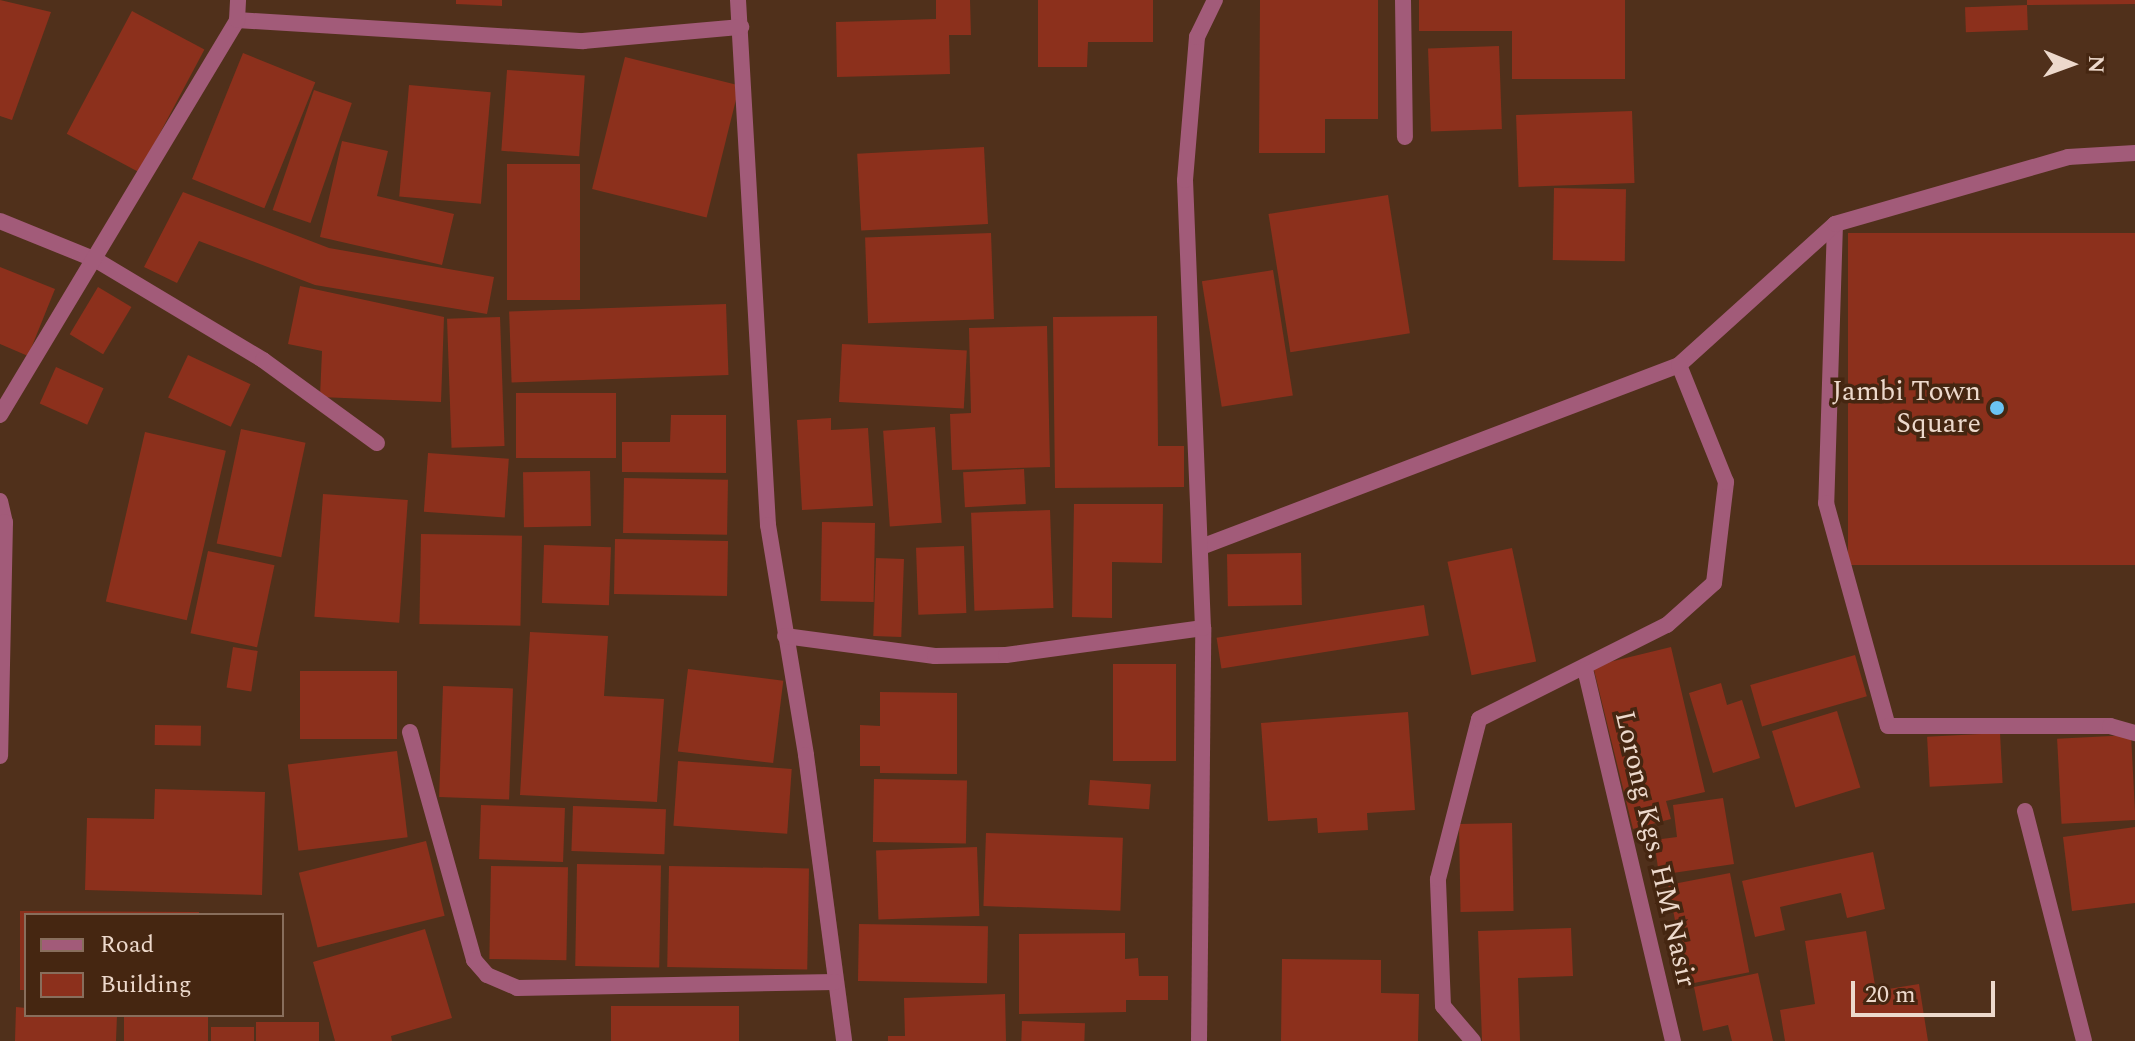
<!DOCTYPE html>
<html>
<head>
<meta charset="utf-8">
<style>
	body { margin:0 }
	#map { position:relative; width:2135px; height:1041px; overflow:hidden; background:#50301b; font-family:Spectral,serif }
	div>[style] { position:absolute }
	.building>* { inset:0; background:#8c301c; transform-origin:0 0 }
	.service>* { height:16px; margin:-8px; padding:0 8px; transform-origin:8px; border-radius:8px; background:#a25b79 }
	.minor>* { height:16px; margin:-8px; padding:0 8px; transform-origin:8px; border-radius:8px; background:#a25b79 }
	.dots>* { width:22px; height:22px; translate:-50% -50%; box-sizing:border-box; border:4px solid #452611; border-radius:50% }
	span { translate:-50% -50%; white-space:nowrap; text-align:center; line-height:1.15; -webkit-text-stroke:7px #452611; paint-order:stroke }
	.poi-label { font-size:28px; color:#edd9cc }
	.right { translate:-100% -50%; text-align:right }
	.street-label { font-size:28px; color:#edd9cc }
	.legend { position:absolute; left:24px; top:913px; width:260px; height:104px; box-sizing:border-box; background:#452611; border:2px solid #886e5c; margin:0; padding:10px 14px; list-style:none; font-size:24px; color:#edd9cc }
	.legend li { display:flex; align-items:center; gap:16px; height:40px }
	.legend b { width:40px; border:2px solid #886e5c }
	.north { position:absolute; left:2031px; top:24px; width:80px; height:80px; -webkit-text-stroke:6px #452611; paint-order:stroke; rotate:91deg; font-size:22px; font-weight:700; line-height:32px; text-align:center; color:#edd9cc }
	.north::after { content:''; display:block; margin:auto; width:28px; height:36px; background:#edd9cc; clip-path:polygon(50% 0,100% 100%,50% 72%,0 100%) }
	.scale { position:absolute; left:1851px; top:981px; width:144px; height:36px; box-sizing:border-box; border:4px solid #edd9cc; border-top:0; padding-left:10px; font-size:24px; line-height:28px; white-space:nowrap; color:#edd9cc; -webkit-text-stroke:6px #452611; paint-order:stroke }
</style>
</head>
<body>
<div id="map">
	<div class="building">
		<div style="clip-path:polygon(0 0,51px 12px,12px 120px,0 116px)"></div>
		<div style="clip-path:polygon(456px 0,502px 0,502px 6px,456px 4px)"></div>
		<div style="clip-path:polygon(936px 0,970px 0,971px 35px,949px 35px,950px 74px,837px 77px,836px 22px,936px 19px)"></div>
		<div style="clip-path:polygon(1038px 0,1153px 0,1153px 42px,1088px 42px,1087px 67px,1038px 67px)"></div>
		<div style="clip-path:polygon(1260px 0,1378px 0,1378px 119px,1325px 119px,1325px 153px,1259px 153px)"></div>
		<div style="clip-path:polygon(1419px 0,1625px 0,1625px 79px,1512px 79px,1512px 31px,1419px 31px)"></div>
		<div style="clip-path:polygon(2027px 0,2135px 0,2135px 4px,2027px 5px)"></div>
		<div style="left:2027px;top:5px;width:25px;height:62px;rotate:88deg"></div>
		<div style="left:132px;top:11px;width:82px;height:139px;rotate:28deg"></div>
		<div style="left:1499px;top:46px;width:83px;height:71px;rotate:88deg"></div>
		<div style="left:243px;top:53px;width:78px;height:136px;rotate:22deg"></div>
		<div style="left:625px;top:57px;width:118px;height:136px;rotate:14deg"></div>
		<div style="left:507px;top:70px;width:78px;height:81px;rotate:4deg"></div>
		<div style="left:409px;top:85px;width:82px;height:112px;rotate:5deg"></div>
		<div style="left:314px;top:90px;width:40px;height:127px;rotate:19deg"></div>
		<div style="left:1632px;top:111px;width:72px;height:116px;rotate:88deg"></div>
		<div style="clip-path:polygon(342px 141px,388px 151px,377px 196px,454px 214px,442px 265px,320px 237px)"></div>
		<div style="left:984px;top:147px;width:77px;height:127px;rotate:87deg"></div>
		<div style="left:507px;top:164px;width:73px;height:136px"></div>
		<div style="left:1554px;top:188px;width:72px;height:72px;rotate:1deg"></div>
		<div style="clip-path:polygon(183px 192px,329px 248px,494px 277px,487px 314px,315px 285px,199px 241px,177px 283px,144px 267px)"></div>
		<div style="left:1388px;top:195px;width:140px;height:121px;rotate:81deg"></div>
		<div style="left:991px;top:233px;width:86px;height:126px;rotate:88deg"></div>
		<div style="left:2135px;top:233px;width:332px;height:287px;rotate:90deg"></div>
		<div style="clip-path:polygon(0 267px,55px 289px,28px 356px,0 344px)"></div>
		<div style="left:1273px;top:270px;width:127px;height:72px;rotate:81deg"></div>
		<div style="clip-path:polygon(300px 286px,444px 317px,441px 402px,320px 397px,322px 351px,288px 344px)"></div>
		<div style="left:98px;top:287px;width:39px;height:55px;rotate:31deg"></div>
		<div style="left:726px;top:304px;width:71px;height:217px;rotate:88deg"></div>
		<div style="clip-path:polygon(1157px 316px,1158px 446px,1184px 446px,1184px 487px,1055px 488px,1053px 317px)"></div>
		<div style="left:500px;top:317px;width:129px;height:53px;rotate:88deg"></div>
		<div style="clip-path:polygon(1047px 326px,1050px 467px,952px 470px,950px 414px,971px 413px,969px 328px)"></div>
		<div style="left:842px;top:344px;width:125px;height:58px;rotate:3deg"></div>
		<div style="left:188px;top:355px;width:69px;height:47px;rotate:25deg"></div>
		<div style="left:56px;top:367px;width:52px;height:40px;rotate:24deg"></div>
		<div style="left:616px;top:393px;width:65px;height:100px;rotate:90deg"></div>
		<div style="clip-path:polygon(671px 415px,726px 415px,726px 473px,622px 472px,622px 442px,670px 442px)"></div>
		<div style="clip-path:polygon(831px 418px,831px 430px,868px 428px,873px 506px,802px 510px,797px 420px)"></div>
		<div style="left:935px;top:427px;width:96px;height:52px;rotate:86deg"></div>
		<div style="left:241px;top:429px;width:66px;height:117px;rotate:12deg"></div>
		<div style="left:145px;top:432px;width:83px;height:174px;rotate:13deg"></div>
		<div style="left:428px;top:453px;width:81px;height:59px;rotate:4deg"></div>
		<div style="left:1024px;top:469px;width:35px;height:61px;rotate:87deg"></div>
		<div style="left:590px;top:471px;width:55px;height:67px;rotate:89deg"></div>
		<div style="left:624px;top:478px;width:104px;height:55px;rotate:1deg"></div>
		<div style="left:323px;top:494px;width:85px;height:123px;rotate:4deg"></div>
		<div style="clip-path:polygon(1074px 504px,1163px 504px,1162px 563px,1112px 562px,1112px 618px,1072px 617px)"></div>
		<div style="left:1050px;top:510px;width:98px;height:79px;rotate:88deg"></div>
		<div style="left:822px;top:522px;width:53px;height:79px;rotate:1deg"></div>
		<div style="left:421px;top:534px;width:101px;height:90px;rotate:1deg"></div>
		<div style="left:615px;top:539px;width:113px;height:55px;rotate:1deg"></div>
		<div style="left:544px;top:545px;width:67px;height:58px;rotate:2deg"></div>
		<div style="left:964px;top:546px;width:67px;height:48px;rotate:88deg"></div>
		<div style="left:1512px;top:548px;width:116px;height:66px;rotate:78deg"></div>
		<div style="left:208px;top:551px;width:68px;height:84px;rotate:12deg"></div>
		<div style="left:1301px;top:553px;width:52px;height:74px;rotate:89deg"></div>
		<div style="left:876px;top:558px;width:28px;height:78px;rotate:2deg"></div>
		<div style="left:1424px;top:605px;width:31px;height:210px;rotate:81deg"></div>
		<div style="clip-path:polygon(530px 632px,608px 636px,604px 696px,664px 699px,657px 802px,520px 795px)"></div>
		<div style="left:233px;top:647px;width:25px;height:41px;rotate:9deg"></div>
		<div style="clip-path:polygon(1671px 647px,1705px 792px,1666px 801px,1671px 819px,1633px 829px,1593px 666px)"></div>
		<div style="left:1855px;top:655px;width:43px;height:109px;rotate:74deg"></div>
		<div style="left:1113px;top:664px;width:63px;height:97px"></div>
		<div style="left:688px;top:669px;width:96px;height:83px;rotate:7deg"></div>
		<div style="left:397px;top:671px;width:68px;height:97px;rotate:90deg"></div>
		<div style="clip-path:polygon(1721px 683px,1727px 705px,1742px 700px,1760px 758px,1713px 773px,1689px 693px)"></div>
		<div style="left:443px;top:686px;width:70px;height:111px;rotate:2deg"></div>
		<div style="clip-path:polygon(880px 692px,957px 693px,957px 774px,880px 773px,880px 766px,860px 766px,860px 725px,880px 726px)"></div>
		<div style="left:1837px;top:711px;width:80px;height:68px;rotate:73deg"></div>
		<div style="clip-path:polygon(1408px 712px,1415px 810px,1367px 813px,1368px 830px,1318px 833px,1317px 818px,1268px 821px,1261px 723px)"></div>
		<div style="left:155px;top:725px;width:46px;height:20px;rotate:1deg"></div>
		<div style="left:2000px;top:733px;width:50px;height:73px;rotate:87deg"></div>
		<div style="left:2131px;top:735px;width:85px;height:74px;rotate:87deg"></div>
		<div style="left:397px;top:751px;width:87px;height:110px;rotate:83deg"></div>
		<div style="left:678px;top:761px;width:114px;height:65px;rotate:4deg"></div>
		<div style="left:874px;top:779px;width:93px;height:63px;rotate:1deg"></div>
		<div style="left:1090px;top:780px;width:61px;height:25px;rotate:4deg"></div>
		<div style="clip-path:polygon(155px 789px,265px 792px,262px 895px,85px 890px,87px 818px,154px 819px)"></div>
		<div style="clip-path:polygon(1723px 798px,1734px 864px,1659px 875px,1654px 840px,1677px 837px,1673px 805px)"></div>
		<div style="left:481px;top:805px;width:84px;height:54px;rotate:2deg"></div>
		<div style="left:573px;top:806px;width:93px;height:45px;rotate:2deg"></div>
		<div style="left:1512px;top:823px;width:88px;height:53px;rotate:89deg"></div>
		<div style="clip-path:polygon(2135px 827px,2135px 903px,2072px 911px,2063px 837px)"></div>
		<div style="left:986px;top:833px;width:137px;height:73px;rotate:2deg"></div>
		<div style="left:426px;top:841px;width:77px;height:131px;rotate:76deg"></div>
		<div style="left:977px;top:847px;width:69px;height:101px;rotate:88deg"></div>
		<div style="clip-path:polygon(1873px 852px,1885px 909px,1847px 918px,1841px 893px,1780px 907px,1785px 930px,1755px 937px,1742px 881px)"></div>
		<div style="left:577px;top:864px;width:84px;height:102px;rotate:1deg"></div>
		<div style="left:491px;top:866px;width:77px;height:93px;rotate:1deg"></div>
		<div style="left:669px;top:866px;width:140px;height:101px;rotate:1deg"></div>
		<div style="left:1730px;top:873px;width:101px;height:63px;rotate:79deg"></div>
		<div style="clip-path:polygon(20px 911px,199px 912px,199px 915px,26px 915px,26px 990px,20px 990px)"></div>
		<div style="left:859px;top:924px;width:129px;height:57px;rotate:1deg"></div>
		<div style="clip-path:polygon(1571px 928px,1573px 976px,1518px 978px,1520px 1041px,1482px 1041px,1478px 931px)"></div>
		<div style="clip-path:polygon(425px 929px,452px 1018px,391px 1036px,392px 1041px,335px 1041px,313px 962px)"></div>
		<div style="clip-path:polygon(1866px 931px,1876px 991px,1919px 984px,1928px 1041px,1785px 1041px,1780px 1010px,1815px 1004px,1805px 941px)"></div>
		<div style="clip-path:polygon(1125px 933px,1125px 959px,1138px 958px,1139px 976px,1168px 976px,1168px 1000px,1126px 1000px,1126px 1012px,1019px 1014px,1019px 934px)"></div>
		<div style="clip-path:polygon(1282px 959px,1381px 960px,1381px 993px,1419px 994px,1418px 1041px,1281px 1041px)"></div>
		<div style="clip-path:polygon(1758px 973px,1773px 1041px,1732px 1041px,1728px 1025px,1703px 1031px,1694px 987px)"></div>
		<div style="clip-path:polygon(1005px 994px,1006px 1041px,888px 1041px,888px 1036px,905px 1036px,904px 998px)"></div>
		<div style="left:611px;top:1006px;width:128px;height:35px"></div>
		<div style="clip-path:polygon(16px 1007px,26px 1008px,26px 1015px,117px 1015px,116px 1041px,15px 1041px)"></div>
		<div style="left:124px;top:1015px;width:84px;height:26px"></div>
		<div style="left:1022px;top:1021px;width:63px;height:20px;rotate:2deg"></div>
		<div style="left:256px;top:1022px;width:63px;height:19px"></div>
		<div style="left:211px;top:1027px;width:43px;height:14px"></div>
	</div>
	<div class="service">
		<div style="left:1835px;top:224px;width:279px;rotate:91.8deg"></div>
		<div style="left:1826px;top:503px;width:231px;rotate:74.5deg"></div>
		<div style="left:1888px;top:726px;width:222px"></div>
		<div style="left:2110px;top:726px;width:26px;rotate:16deg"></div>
		<div style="left:1201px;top:547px;width:511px;rotate:-20.84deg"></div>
		<div style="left:1679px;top:365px;width:210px;rotate:-42.1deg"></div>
		<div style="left:1835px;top:224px;width:242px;rotate:-16deg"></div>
		<div style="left:2068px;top:157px;width:67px;rotate:-3.4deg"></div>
		<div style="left:1473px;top:1041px;width:46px;rotate:-130.6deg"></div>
		<div style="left:1443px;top:1006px;width:127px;rotate:-92.3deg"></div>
		<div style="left:1438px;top:879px;width:165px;rotate:-75.6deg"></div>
		<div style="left:1479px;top:719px;width:210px;rotate:-26.6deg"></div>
		<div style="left:1667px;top:625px;width:63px;rotate:-41.8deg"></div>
		<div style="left:1714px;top:583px;width:102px;rotate:-83.2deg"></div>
		<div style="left:1726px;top:482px;width:126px;rotate:-111.9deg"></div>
	</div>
	<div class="minor">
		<div style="left:738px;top:0;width:526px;rotate:86.73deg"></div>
		<div style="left:768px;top:525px;width:233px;rotate:80.6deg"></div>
		<div style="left:806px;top:755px;width:289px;rotate:82.4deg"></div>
		<div style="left:1403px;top:0;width:137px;rotate:89.2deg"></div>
		<div style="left:237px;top:20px;width:347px;rotate:3.5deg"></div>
		<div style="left:583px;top:41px;width:159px;rotate:-5.1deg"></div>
		<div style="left:0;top:221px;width:104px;rotate:22.1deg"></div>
		<div style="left:96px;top:260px;width:195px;rotate:30.9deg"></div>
		<div style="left:263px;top:360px;width:141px;rotate:36.1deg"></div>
		<div style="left:0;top:415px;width:461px;rotate:-59deg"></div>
		<div style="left:237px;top:20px;width:20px;rotate:-87deg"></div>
		<div style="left:0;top:501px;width:22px;rotate:77deg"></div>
		<div style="left:5px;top:522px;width:234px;rotate:91.2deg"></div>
		<div style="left:785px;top:636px;width:151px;rotate:7.6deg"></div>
		<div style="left:935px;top:656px;width:71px;rotate:-0.8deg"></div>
		<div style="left:1006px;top:655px;width:199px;rotate:-7.8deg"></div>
		<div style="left:1585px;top:669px;width:382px;rotate:76.7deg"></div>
		<div style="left:410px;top:732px;width:237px;rotate:74.3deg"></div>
		<div style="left:474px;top:960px;width:20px;rotate:49deg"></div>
		<div style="left:487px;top:975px;width:33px;rotate:23deg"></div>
		<div style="left:517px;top:988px;width:318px;rotate:-1.1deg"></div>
		<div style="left:2025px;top:811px;width:237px;rotate:75.6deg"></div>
		<div style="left:1199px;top:1041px;width:413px;rotate:-89.4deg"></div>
		<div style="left:1203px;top:628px;width:448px;rotate:-92.3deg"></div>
		<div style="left:1185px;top:180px;width:144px;rotate:-85.2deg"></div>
		<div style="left:1197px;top:37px;width:41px;rotate:-64.1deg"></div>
	</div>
	<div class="dots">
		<div style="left:1997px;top:408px;background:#6bc3f2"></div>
	</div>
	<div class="poi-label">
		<span class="right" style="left:1981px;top:408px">Jambi Town<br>Square</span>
	</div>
	<div class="street-label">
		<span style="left:1655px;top:849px;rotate:77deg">Lorong Kgs. HM Nasir</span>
	</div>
	<ul class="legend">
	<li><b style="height:10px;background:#a25b79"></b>Road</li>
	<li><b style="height:22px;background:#8c301c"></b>Building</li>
	</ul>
	<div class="north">N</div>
	<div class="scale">20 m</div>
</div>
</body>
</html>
